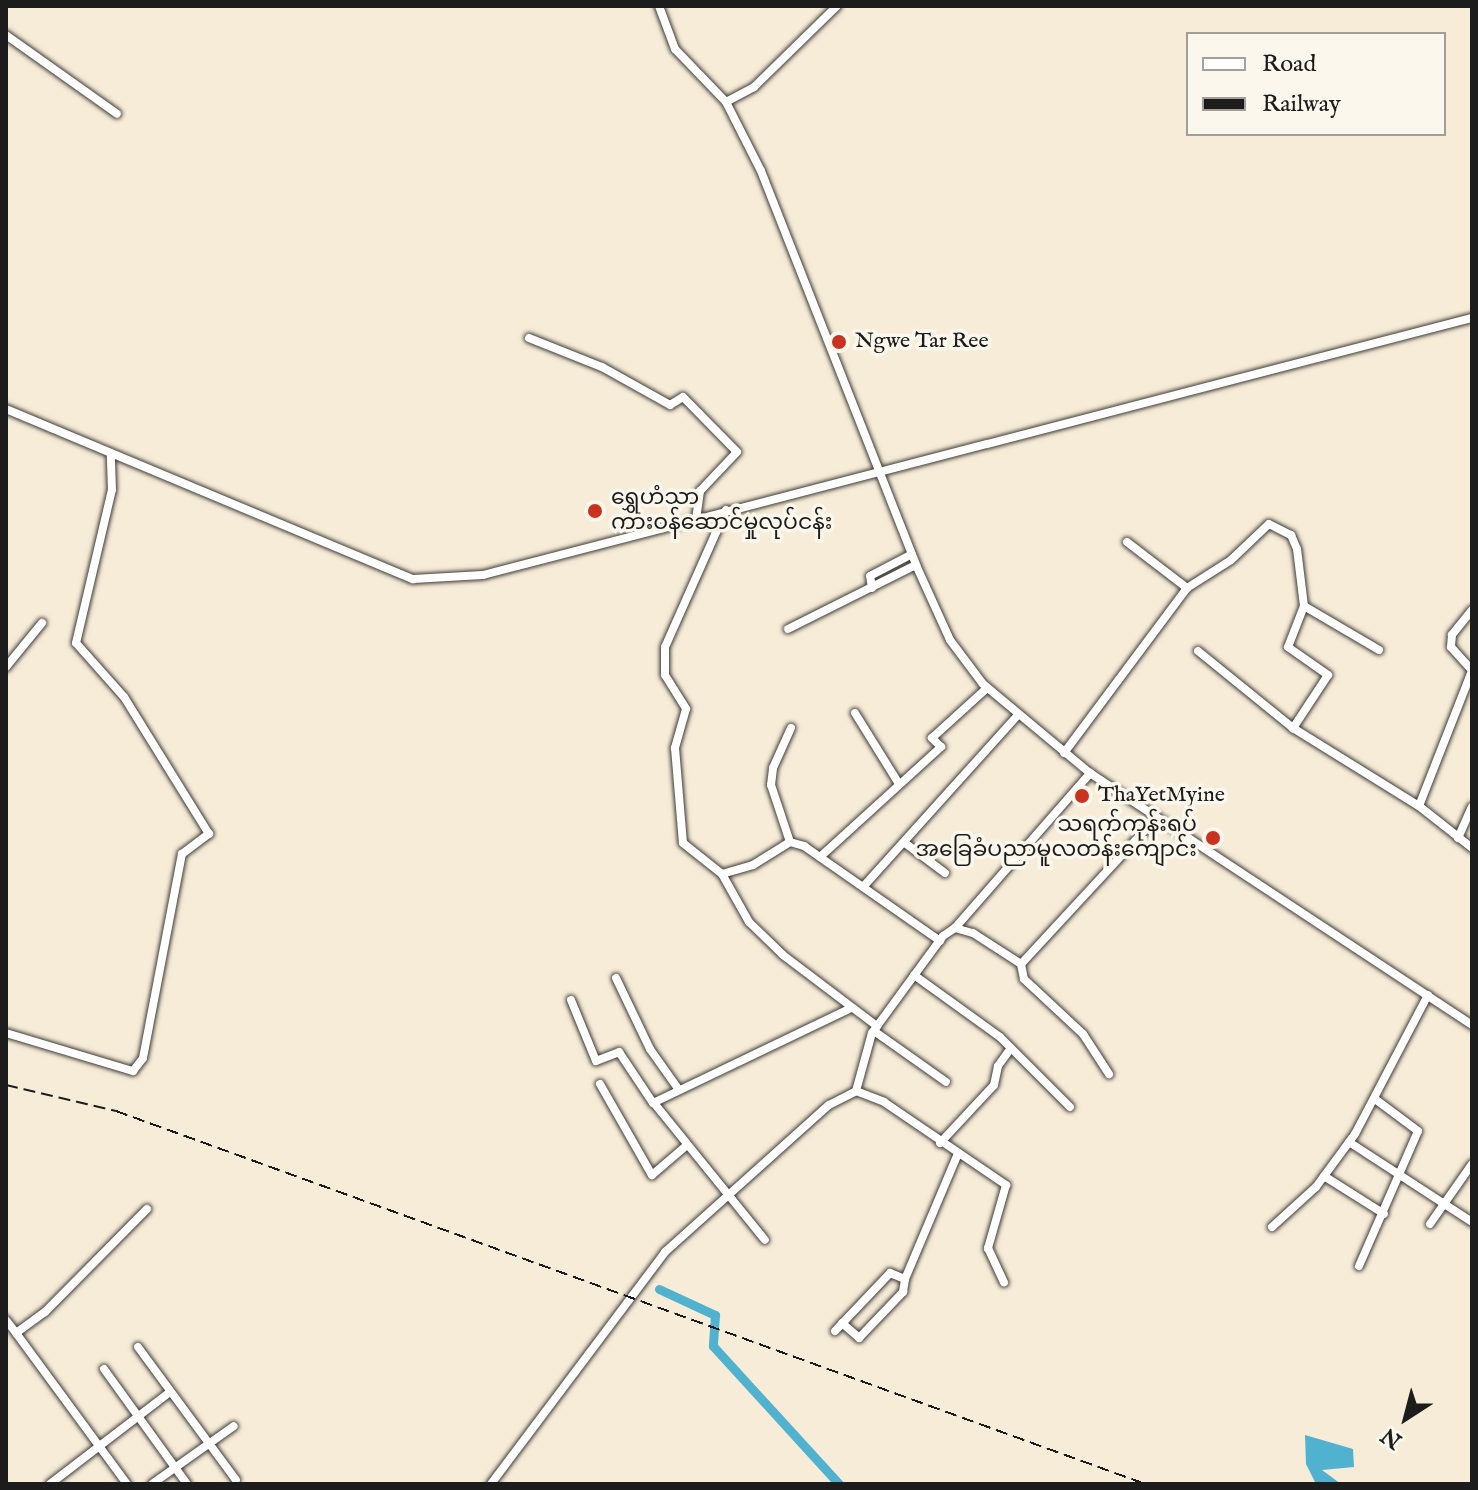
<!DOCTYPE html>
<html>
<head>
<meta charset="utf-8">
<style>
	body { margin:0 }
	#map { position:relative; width:1478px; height:1490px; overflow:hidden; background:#f7ecd7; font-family:"IM FELL English","Noto Sans Myanmar",serif }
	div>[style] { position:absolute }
	.water>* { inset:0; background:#51b2d0 }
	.canal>* { height:9px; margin:-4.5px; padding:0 4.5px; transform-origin:4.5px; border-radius:4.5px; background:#51b2d0 }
	.roads { filter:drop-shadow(0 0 2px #3d3b38) drop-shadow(0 0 2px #3d3b38) }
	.minor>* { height:8px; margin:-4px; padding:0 4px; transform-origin:4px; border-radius:4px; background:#fff }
	.rail>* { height:2px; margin-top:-1px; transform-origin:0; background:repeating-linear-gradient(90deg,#1c1c1c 0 12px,transparent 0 18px) }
	.dots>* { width:22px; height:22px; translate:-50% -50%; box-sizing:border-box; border:4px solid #fbf7ec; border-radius:50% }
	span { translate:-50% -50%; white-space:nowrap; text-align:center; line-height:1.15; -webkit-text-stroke:7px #fbf7ec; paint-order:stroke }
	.poi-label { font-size:22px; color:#1c1c1c }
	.left { translate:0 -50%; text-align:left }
	.right { translate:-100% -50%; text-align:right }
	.frame { position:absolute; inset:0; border:8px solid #1c1c1c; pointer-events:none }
	.legend { position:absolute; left:1186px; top:32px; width:260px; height:104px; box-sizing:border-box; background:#fbf7ec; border:2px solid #a29f99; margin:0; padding:10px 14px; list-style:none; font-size:24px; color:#1c1c1c }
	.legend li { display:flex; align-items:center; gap:16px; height:40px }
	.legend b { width:40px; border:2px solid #a29f99 }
	.north { position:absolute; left:1366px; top:1378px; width:80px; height:80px; -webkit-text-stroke:6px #fbf7ec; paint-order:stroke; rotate:216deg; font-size:22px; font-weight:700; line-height:32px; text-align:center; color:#1c1c1c }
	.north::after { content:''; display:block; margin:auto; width:28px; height:36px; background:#1c1c1c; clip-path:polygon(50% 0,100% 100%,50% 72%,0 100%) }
</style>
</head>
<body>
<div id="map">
	<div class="water">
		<div style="clip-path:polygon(1305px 1435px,1353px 1449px,1354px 1467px,1322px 1470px,1341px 1484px,1316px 1484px,1306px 1464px)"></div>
	</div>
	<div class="canal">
		<div style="left:659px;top:1289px;width:62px;rotate:24.9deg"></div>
		<div style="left:715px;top:1315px;width:31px;rotate:94deg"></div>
		<div style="left:713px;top:1346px;width:187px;rotate:47.6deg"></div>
	</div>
	<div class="roads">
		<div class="minor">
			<div style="left:659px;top:6px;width:46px;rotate:69.6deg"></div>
			<div style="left:675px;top:49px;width:74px;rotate:46.1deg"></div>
			<div style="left:726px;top:102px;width:77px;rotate:63.1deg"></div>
			<div style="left:761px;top:171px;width:423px;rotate:68.5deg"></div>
			<div style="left:916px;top:565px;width:82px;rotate:65.6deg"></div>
			<div style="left:950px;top:640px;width:55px;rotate:53.1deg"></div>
			<div style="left:983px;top:684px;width:139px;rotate:39.8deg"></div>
			<div style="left:1090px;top:773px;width:458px;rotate:33.4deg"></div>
			<div style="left:6px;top:35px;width:136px;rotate:35.4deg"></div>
			<div style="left:726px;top:102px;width:32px;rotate:-28deg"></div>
			<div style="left:754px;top:87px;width:116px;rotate:-44.3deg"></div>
			<div style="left:529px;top:338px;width:79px;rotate:21.7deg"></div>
			<div style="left:602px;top:367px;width:78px;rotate:29.2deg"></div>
			<div style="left:670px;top:405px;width:15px;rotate:-32deg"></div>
			<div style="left:683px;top:397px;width:77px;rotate:45.5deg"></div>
			<div style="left:737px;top:452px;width:54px;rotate:133.5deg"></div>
			<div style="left:700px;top:491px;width:27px;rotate:98deg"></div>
			<div style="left:6px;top:409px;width:441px;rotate:22.7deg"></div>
			<div style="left:413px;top:579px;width:70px;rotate:-3.3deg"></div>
			<div style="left:483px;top:575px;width:1022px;rotate:-14.57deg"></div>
			<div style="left:726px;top:510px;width:150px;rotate:114deg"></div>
			<div style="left:665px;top:647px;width:28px;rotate:90deg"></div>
			<div style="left:665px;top:675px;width:40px;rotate:58deg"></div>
			<div style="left:686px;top:709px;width:41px;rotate:105.8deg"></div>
			<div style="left:675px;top:748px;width:95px;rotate:85.2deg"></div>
			<div style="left:683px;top:843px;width:50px;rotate:38.5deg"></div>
			<div style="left:722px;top:874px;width:55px;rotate:60.6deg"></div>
			<div style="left:749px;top:922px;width:47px;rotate:44.1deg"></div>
			<div style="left:783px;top:955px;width:118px;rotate:37.1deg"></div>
			<div style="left:1127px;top:542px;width:76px;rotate:37.5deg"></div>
			<div style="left:872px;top:588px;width:12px;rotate:-99deg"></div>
			<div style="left:870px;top:576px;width:47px;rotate:-27.6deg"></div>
			<div style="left:1304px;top:606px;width:87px;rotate:30.4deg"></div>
			<div style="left:1472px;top:610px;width:32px;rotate:129deg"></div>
			<div style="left:1452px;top:635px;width:12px;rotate:95deg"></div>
			<div style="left:1451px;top:647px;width:31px;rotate:48deg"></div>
			<div style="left:788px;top:629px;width:143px;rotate:-26.6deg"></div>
			<div style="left:1198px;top:651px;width:122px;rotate:39deg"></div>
			<div style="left:1293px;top:728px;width:148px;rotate:31.8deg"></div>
			<div style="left:1419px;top:806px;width:68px;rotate:38.4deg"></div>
			<div style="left:6px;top:667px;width:57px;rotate:-50.7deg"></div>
			<div style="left:855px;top:713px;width:84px;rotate:58.2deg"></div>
			<div style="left:1064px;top:753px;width:206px;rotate:-53.3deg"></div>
			<div style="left:1187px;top:588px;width:52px;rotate:-32.5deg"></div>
			<div style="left:1231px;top:560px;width:52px;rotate:-43.5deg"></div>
			<div style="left:1269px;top:524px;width:25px;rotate:27deg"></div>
			<div style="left:1291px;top:535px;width:15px;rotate:67deg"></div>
			<div style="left:1297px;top:549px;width:57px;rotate:83deg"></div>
			<div style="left:1304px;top:606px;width:44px;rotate:111.3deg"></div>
			<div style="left:1288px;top:647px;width:49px;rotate:35deg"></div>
			<div style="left:1328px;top:675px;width:64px;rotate:123.4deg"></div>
			<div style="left:1419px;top:806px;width:145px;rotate:-68.6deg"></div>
			<div style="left:1458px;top:838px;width:34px;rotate:-66deg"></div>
			<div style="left:790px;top:842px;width:60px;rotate:-108.4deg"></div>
			<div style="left:771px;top:785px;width:17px;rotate:-83deg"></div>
			<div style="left:773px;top:768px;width:44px;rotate:-65.8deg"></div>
			<div style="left:905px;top:843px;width:50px;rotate:36.9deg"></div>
			<div style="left:820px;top:857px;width:164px;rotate:-42.3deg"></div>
			<div style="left:941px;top:747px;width:13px;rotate:-135deg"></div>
			<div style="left:932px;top:738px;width:74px;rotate:-42.3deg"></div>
			<div style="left:722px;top:874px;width:32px;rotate:-16deg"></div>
			<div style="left:753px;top:865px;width:44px;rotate:-31.9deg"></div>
			<div style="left:790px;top:842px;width:15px;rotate:16deg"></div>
			<div style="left:804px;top:846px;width:166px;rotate:34.9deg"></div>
			<div style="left:863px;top:887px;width:230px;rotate:-48deg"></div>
			<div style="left:955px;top:928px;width:206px;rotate:-48.9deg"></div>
			<div style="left:1021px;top:964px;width:15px;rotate:79deg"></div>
			<div style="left:1024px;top:979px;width:81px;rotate:43deg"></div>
			<div style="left:1083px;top:1034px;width:48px;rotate:57deg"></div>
			<div style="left:914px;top:975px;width:106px;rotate:35.8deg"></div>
			<div style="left:1000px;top:1037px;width:99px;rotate:45deg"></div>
			<div style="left:616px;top:978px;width:79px;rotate:64.4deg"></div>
			<div style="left:650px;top:1049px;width:50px;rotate:54.7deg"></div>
			<div style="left:571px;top:1000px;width:66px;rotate:67.7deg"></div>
			<div style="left:596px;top:1061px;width:25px;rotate:-21deg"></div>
			<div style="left:619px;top:1052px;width:61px;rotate:56.3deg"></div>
			<div style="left:653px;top:1103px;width:220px;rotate:-25.6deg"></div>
			<div style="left:874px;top:1031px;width:88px;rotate:35.3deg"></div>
			<div style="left:6px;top:1033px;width:133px;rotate:16.7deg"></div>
			<div style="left:133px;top:1071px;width:16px;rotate:-52deg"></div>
			<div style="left:143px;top:1058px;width:208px;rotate:-79.2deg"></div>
			<div style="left:182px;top:854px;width:34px;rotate:-37deg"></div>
			<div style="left:209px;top:834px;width:161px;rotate:-121.8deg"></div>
			<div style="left:124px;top:697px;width:72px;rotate:-131.6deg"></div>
			<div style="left:76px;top:643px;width:157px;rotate:-76.8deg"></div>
			<div style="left:112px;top:490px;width:37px;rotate:-92deg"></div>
			<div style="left:600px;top:1084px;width:105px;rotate:60.3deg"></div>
			<div style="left:652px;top:1175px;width:45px;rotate:-40.5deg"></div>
			<div style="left:856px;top:1091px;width:30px;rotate:21deg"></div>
			<div style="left:884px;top:1102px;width:148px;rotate:34.2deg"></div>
			<div style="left:1006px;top:1185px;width:66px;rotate:105.9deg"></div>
			<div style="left:988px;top:1248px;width:38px;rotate:65deg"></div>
			<div style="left:654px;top:1103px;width:176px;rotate:51deg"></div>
			<div style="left:1349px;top:1142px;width:147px;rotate:33deg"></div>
			<div style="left:940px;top:1143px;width:79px;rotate:-47deg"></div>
			<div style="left:994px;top:1085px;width:19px;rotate:-78deg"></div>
			<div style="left:998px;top:1066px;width:22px;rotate:-54deg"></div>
			<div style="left:1324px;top:1176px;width:71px;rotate:32.3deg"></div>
			<div style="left:1430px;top:1224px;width:73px;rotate:-55deg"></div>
			<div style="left:1272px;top:1227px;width:59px;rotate:-42.3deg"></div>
			<div style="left:1316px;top:1187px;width:66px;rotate:-53.7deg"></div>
			<div style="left:1355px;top:1134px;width:157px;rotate:-62.3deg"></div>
			<div style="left:1359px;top:1266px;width:147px;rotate:-66.4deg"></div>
			<div style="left:1418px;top:1131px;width:54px;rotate:-143.3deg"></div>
			<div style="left:6px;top:1320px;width:16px;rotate:52deg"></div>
			<div style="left:842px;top:1323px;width:23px;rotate:41deg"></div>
			<div style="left:859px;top:1338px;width:64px;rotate:-46.3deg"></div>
			<div style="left:903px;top:1292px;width:13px;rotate:-81deg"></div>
			<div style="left:835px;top:1331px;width:80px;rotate:-46.5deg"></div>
			<div style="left:890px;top:1273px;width:16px;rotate:22deg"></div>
			<div style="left:905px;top:1279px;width:134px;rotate:-67.1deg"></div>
			<div style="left:138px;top:1347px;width:165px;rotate:53.6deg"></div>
			<div style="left:104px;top:1369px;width:142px;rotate:54.2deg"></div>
			<div style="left:50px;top:1484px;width:151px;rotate:-37.5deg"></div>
			<div style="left:127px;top:1484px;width:187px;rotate:-126.3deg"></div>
			<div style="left:16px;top:1333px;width:36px;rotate:-36deg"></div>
			<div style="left:45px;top:1312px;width:145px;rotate:-45.3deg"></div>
			<div style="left:152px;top:1484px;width:100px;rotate:-35.3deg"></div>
			<div style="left:491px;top:1484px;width:290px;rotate:-53.1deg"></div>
			<div style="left:665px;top:1252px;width:220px;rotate:-41.9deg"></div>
			<div style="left:829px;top:1105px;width:30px;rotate:-27deg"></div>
			<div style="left:856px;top:1091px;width:60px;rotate:-74.6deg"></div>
			<div style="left:872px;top:1033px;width:120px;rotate:-53.8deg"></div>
			<div style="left:943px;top:936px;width:14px;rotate:-34deg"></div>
			<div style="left:955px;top:928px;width:19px;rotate:16deg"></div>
			<div style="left:973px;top:933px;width:57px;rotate:32.9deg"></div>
			<div style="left:1021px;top:964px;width:200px;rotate:-47.2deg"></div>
		</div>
	</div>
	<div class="rail">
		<div style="left:6px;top:1085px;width:113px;rotate:13.3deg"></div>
		<div style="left:116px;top:1111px;width:1095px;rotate:19.92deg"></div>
	</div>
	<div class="dots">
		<div style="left:839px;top:342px;background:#c8321e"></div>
		<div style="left:595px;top:511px;background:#c8321e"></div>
		<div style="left:1082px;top:796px;background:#c8321e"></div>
		<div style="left:1213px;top:838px;background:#c8321e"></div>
	</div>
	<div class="poi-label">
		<span class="left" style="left:855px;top:342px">Ngwe Tar Ree</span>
		<span class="left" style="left:611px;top:511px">ရွှေဟံသာ<br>ကားဝန်ဆောင်မှုလုပ်ငန်း</span>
		<span class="left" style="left:1098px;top:796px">ThaYetMyine</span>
		<span class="right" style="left:1197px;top:838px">သရက်ကုန်းရပ်<br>အခြေခံပညာမူလတန်းကျောင်း</span>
	</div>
	<div class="frame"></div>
	<ul class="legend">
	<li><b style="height:10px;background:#fff"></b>Road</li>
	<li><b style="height:10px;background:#1c1c1c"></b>Railway</li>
	</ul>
	<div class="north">N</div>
</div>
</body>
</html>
